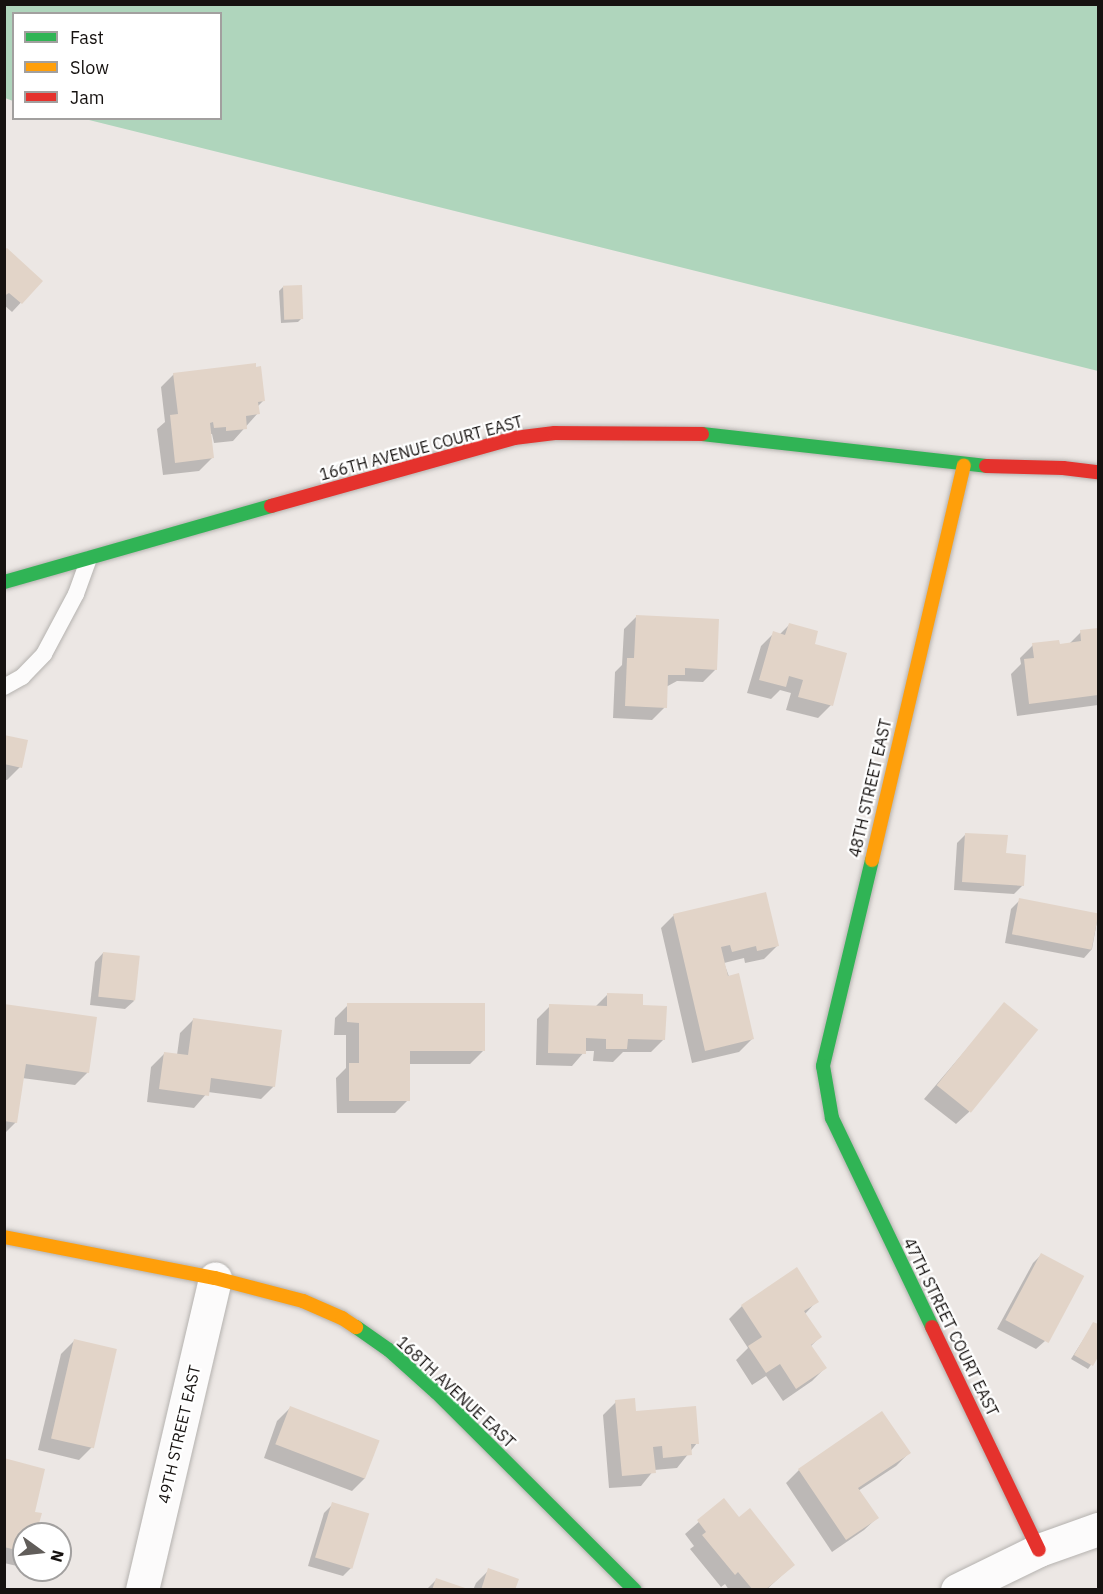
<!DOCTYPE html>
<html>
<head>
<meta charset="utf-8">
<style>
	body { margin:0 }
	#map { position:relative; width:1103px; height:1594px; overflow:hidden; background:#ece7e4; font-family:"IBM Plex Sans",sans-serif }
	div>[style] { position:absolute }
	.forest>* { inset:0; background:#afd5bc }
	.shadow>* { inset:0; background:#0003 }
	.building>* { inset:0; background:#e2d4c8; transform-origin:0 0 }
	.roads { filter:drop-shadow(0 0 2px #b5b2af) drop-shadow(0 0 2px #b5b2af) }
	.lane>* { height:16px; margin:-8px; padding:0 8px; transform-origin:8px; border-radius:8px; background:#fcfbfb }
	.street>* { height:33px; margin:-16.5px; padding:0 16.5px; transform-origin:16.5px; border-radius:16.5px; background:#fcfbfb }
	.fast>* { height:14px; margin:-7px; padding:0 7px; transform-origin:7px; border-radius:7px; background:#30b455 }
	.slow>* { height:14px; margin:-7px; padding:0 7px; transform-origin:7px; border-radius:7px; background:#ff9f0a }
	.jam>* { height:14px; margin:-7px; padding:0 7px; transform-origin:7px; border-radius:7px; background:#e5322d }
	span { translate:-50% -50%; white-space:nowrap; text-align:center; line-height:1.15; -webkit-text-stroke:4.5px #fff; paint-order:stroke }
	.street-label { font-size:16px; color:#161210 }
	.frame { position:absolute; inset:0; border:6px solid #161210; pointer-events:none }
	.legend { position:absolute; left:12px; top:12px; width:210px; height:108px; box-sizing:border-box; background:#fff; border:2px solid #a2a09f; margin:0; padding:8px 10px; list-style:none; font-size:18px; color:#161210 }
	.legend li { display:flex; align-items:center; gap:12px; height:30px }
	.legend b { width:30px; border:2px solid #a2a09f }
	.north { position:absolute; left:12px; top:1522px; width:60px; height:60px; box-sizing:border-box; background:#fff; border:2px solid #a2a09f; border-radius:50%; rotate:105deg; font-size:16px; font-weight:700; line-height:24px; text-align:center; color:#161210 }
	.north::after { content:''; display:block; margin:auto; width:21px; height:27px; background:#615d5a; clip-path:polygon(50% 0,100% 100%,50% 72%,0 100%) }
</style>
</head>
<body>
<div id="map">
	<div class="forest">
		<div style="clip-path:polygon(5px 4px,1098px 5px,1098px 371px,85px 119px,220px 118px,220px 14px,14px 14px,13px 101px,5px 98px)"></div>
	</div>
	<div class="shadow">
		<div style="clip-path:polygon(4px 252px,41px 281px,12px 312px,4px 305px)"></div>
		<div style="clip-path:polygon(283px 287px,302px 318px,298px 322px,281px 323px,279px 291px)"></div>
		<div style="clip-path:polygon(174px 374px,263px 401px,257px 407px,258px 413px,233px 441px,214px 443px,212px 434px,209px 434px,212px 458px,199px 471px,163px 475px,157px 429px,165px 422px,161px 387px)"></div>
		<div style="clip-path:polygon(637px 616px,716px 669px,703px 682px,677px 681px,666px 687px,665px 707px,652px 720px,613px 718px,615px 672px,622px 665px,624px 629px)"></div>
		<div style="clip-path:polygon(790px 624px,813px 645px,831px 705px,818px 718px,786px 710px,791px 693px,780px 690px,771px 699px,747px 693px,761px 646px,774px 633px,780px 634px)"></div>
		<div style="clip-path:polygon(1098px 630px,1098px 705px,1017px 716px,1011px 674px,1021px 664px,1020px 658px,1033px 645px,1068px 645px,1081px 632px)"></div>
		<div style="clip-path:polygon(4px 736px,20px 767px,7px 780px,4px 780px)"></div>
		<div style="clip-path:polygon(966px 834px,1005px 855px,1023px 885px,1014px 894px,954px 890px,957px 843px)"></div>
		<div style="clip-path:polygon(1020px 900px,1098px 915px,1092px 949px,1084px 958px,1005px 943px,1011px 909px)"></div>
		<div style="clip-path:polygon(674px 915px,777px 946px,764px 959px,745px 963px,744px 958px,724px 963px,752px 1039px,739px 1052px,692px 1063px,661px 928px)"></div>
		<div style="clip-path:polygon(103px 953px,134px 1001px,125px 1009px,90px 1005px,95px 962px)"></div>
		<div style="clip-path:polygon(607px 995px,641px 1006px,664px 1039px,651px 1052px,623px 1052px,613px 1062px,593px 1061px,594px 1051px,585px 1051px,572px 1066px,536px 1065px,537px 1019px,550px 1006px,595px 1007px)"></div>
		<div style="clip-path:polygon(1005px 1004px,969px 1112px,956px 1124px,924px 1099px)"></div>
		<div style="clip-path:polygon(4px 1005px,88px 1072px,75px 1085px,22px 1078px,16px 1122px,4px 1134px)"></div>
		<div style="clip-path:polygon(348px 1005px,483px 1051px,470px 1064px,409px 1064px,408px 1100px,395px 1113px,337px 1113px,336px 1078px,346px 1068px,346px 1035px,334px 1035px,335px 1018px)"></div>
		<div style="clip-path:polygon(193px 1020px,274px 1086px,261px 1099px,208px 1092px,194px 1108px,147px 1102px,151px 1067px,164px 1054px,177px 1055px,180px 1033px)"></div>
		<div style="clip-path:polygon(1041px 1255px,1045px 1341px,1036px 1349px,997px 1329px,1033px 1263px)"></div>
		<div style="clip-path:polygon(817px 1301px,805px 1314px,820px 1337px,810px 1347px,825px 1368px,812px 1381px,783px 1401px,766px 1376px,752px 1385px,736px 1360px,748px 1348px,729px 1319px,742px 1306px)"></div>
		<div style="clip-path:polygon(1094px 1323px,1098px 1326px,1098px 1355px,1088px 1369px,1071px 1359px)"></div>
		<div style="clip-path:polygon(74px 1341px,92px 1447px,79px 1460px,38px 1450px,61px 1354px)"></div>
		<div style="clip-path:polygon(616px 1402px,635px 1413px,697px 1443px,677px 1468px,654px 1470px,641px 1486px,609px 1488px,603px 1415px)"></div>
		<div style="clip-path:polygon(290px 1408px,365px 1478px,352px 1491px,264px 1458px,277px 1421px)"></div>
		<div style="clip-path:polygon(882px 1414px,909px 1453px,896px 1466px,858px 1491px,877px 1518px,864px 1530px,832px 1552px,786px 1483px,799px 1470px)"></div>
		<div style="clip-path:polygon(4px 1460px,33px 1513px,40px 1514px,35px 1534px,24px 1534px,24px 1559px,17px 1566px,4px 1563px)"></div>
		<div style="clip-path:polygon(724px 1500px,739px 1519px,793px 1565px,766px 1590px,729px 1590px,725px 1584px,721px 1587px,690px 1549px,694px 1546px,685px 1534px)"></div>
		<div style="clip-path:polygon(333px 1504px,367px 1514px,351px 1568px,343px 1576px,308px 1566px,324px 1513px)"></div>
		<div style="clip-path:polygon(489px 1570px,514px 1590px,473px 1590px,476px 1583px)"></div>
		<div style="clip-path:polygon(436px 1580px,464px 1590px,426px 1590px)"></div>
	</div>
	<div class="building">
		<div style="clip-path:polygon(7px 248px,43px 281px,22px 304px,9px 293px,4px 296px,4px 250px)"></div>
		<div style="left:302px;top:285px;width:34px;height:19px;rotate:88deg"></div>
		<div style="clip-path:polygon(256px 363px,256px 367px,261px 366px,265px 401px,258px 402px,260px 414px,246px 416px,247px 429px,226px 431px,226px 427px,214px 428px,213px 422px,210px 423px,214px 458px,175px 463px,170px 415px,178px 414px,173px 373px)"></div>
		<div style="clip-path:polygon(636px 615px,719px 619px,717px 670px,685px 668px,685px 675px,668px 675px,667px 708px,625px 706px,627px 658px,634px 658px)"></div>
		<div style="clip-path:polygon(789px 623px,818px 631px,815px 644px,847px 653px,833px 706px,798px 697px,803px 680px,789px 676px,786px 687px,759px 680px,773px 631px,785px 635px)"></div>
		<div style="clip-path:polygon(1098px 628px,1098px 695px,1029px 704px,1024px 659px,1034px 658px,1032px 643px,1059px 640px,1060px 644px,1081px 641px,1080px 630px)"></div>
		<div style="clip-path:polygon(4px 735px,28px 740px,22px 768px,4px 764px)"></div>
		<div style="clip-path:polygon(965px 833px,1008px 835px,1006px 853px,1026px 855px,1024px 886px,962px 882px)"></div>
		<div style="clip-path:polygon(766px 892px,779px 946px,757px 951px,756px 946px,732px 952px,730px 945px,721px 947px,728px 976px,739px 973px,754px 1039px,705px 1051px,673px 914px)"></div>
		<div style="left:1019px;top:898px;width:81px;height:37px;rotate:11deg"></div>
		<div style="left:103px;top:952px;width:37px;height:45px;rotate:6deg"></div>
		<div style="clip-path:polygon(607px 993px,643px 994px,643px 1005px,667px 1006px,665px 1040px,628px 1039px,627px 1049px,606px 1049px,606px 1039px,586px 1038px,586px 1054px,548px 1053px,549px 1004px,607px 1006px)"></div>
		<div style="left:1004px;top:1002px;width:44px;height:107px;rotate:39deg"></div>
		<div style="clip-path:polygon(347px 1003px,485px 1003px,485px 1051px,410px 1051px,410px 1101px,349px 1101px,349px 1063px,359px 1063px,359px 1023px,347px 1022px)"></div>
		<div style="clip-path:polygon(4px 1004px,97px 1017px,89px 1073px,26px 1064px,17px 1123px,4px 1121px)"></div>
		<div style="clip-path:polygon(193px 1018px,282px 1030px,275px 1087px,211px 1078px,209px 1096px,159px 1089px,164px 1052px,188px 1055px)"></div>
		<div style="left:1041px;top:1253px;width:49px;height:76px;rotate:28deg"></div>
		<div style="clip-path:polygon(797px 1267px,819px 1302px,804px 1311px,822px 1337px,811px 1345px,827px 1368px,796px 1389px,780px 1364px,766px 1373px,748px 1346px,762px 1337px,741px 1305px)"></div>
		<div style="clip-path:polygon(1093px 1322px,1098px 1324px,1098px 1357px,1093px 1366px,1074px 1355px)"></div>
		<div style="left:74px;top:1339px;width:44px;height:102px;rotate:13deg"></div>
		<div style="clip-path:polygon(635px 1398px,636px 1411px,696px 1406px,699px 1444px,691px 1444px,692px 1455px,663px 1458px,662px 1446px,653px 1447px,656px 1473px,622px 1476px,615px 1400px)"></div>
		<div style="left:290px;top:1406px;width:96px;height:41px;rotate:21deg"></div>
		<div style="clip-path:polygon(882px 1411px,911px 1453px,858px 1488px,879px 1518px,846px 1540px,798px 1469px)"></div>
		<div style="clip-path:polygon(4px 1458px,45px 1469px,35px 1512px,42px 1513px,36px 1534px,24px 1534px,24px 1552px,4px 1547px)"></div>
		<div style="clip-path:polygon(724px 1498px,739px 1517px,750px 1508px,795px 1565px,765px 1590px,753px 1590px,738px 1572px,735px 1575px,702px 1535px,706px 1532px,697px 1520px)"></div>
		<div style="left:332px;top:1502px;width:39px;height:58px;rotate:17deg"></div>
		<div style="clip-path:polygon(488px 1568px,519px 1579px,515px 1590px,481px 1590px)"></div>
		<div style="clip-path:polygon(436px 1578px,468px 1589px,468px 1590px,432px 1590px)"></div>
	</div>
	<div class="roads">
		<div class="lane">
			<div style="left:4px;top:687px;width:21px;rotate:-29deg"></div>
			<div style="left:22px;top:677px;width:32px;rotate:-46deg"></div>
			<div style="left:44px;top:654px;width:68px;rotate:-61.9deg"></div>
			<div style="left:76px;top:594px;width:37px;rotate:-70deg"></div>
		</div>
		<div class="street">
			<div style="left:142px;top:1590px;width:320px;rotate:-76.8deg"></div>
			<div style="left:957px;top:1590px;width:91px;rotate:-26deg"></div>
			<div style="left:1039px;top:1550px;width:63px;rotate:-19.6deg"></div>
		</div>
		<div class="fast">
			<div style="left:702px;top:434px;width:286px;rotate:6.4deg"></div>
			<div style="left:4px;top:582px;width:278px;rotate:-15.9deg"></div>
			<div style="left:872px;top:860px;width:212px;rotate:103.4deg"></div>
			<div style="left:823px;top:1066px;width:53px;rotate:80.2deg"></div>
			<div style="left:832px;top:1118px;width:232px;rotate:64.4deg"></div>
			<div style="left:356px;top:1327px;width:40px;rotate:34.9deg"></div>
			<div style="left:389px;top:1350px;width:64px;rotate:41.9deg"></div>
			<div style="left:437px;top:1393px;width:279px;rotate:44.9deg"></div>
		</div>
		<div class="slow">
			<div style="left:872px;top:860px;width:405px;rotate:-76.9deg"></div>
			<div style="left:4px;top:1237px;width:215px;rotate:11deg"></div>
			<div style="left:215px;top:1278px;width:91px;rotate:14.6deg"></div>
			<div style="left:303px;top:1301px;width:43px;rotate:23.6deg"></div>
			<div style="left:342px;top:1318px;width:17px;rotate:33deg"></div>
		</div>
		<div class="jam">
			<div style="left:986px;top:466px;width:77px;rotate:1.5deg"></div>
			<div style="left:1063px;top:468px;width:35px;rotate:7deg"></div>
			<div style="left:271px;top:506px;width:252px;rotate:-15.6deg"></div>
			<div style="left:514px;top:438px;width:41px;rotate:-7deg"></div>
			<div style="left:555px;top:433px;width:147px;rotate:0.4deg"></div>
			<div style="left:932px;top:1327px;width:247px;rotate:64.4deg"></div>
		</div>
	</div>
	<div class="street-label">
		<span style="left:421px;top:448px;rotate:-15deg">166TH AVENUE COURT EAST</span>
		<span style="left:870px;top:788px;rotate:-77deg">48TH STREET EAST</span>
		<span style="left:951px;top:1327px;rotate:64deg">47TH STREET COURT EAST</span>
		<span style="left:456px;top:1392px;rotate:43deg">168TH AVENUE EAST</span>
		<span style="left:179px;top:1434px;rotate:-77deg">49TH STREET EAST</span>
	</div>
	<div class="frame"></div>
	<ul class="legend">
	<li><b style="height:8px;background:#30b455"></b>Fast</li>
	<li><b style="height:8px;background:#ff9f0a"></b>Slow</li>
	<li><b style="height:8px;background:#e5322d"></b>Jam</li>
	</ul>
	<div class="north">N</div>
</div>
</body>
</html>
